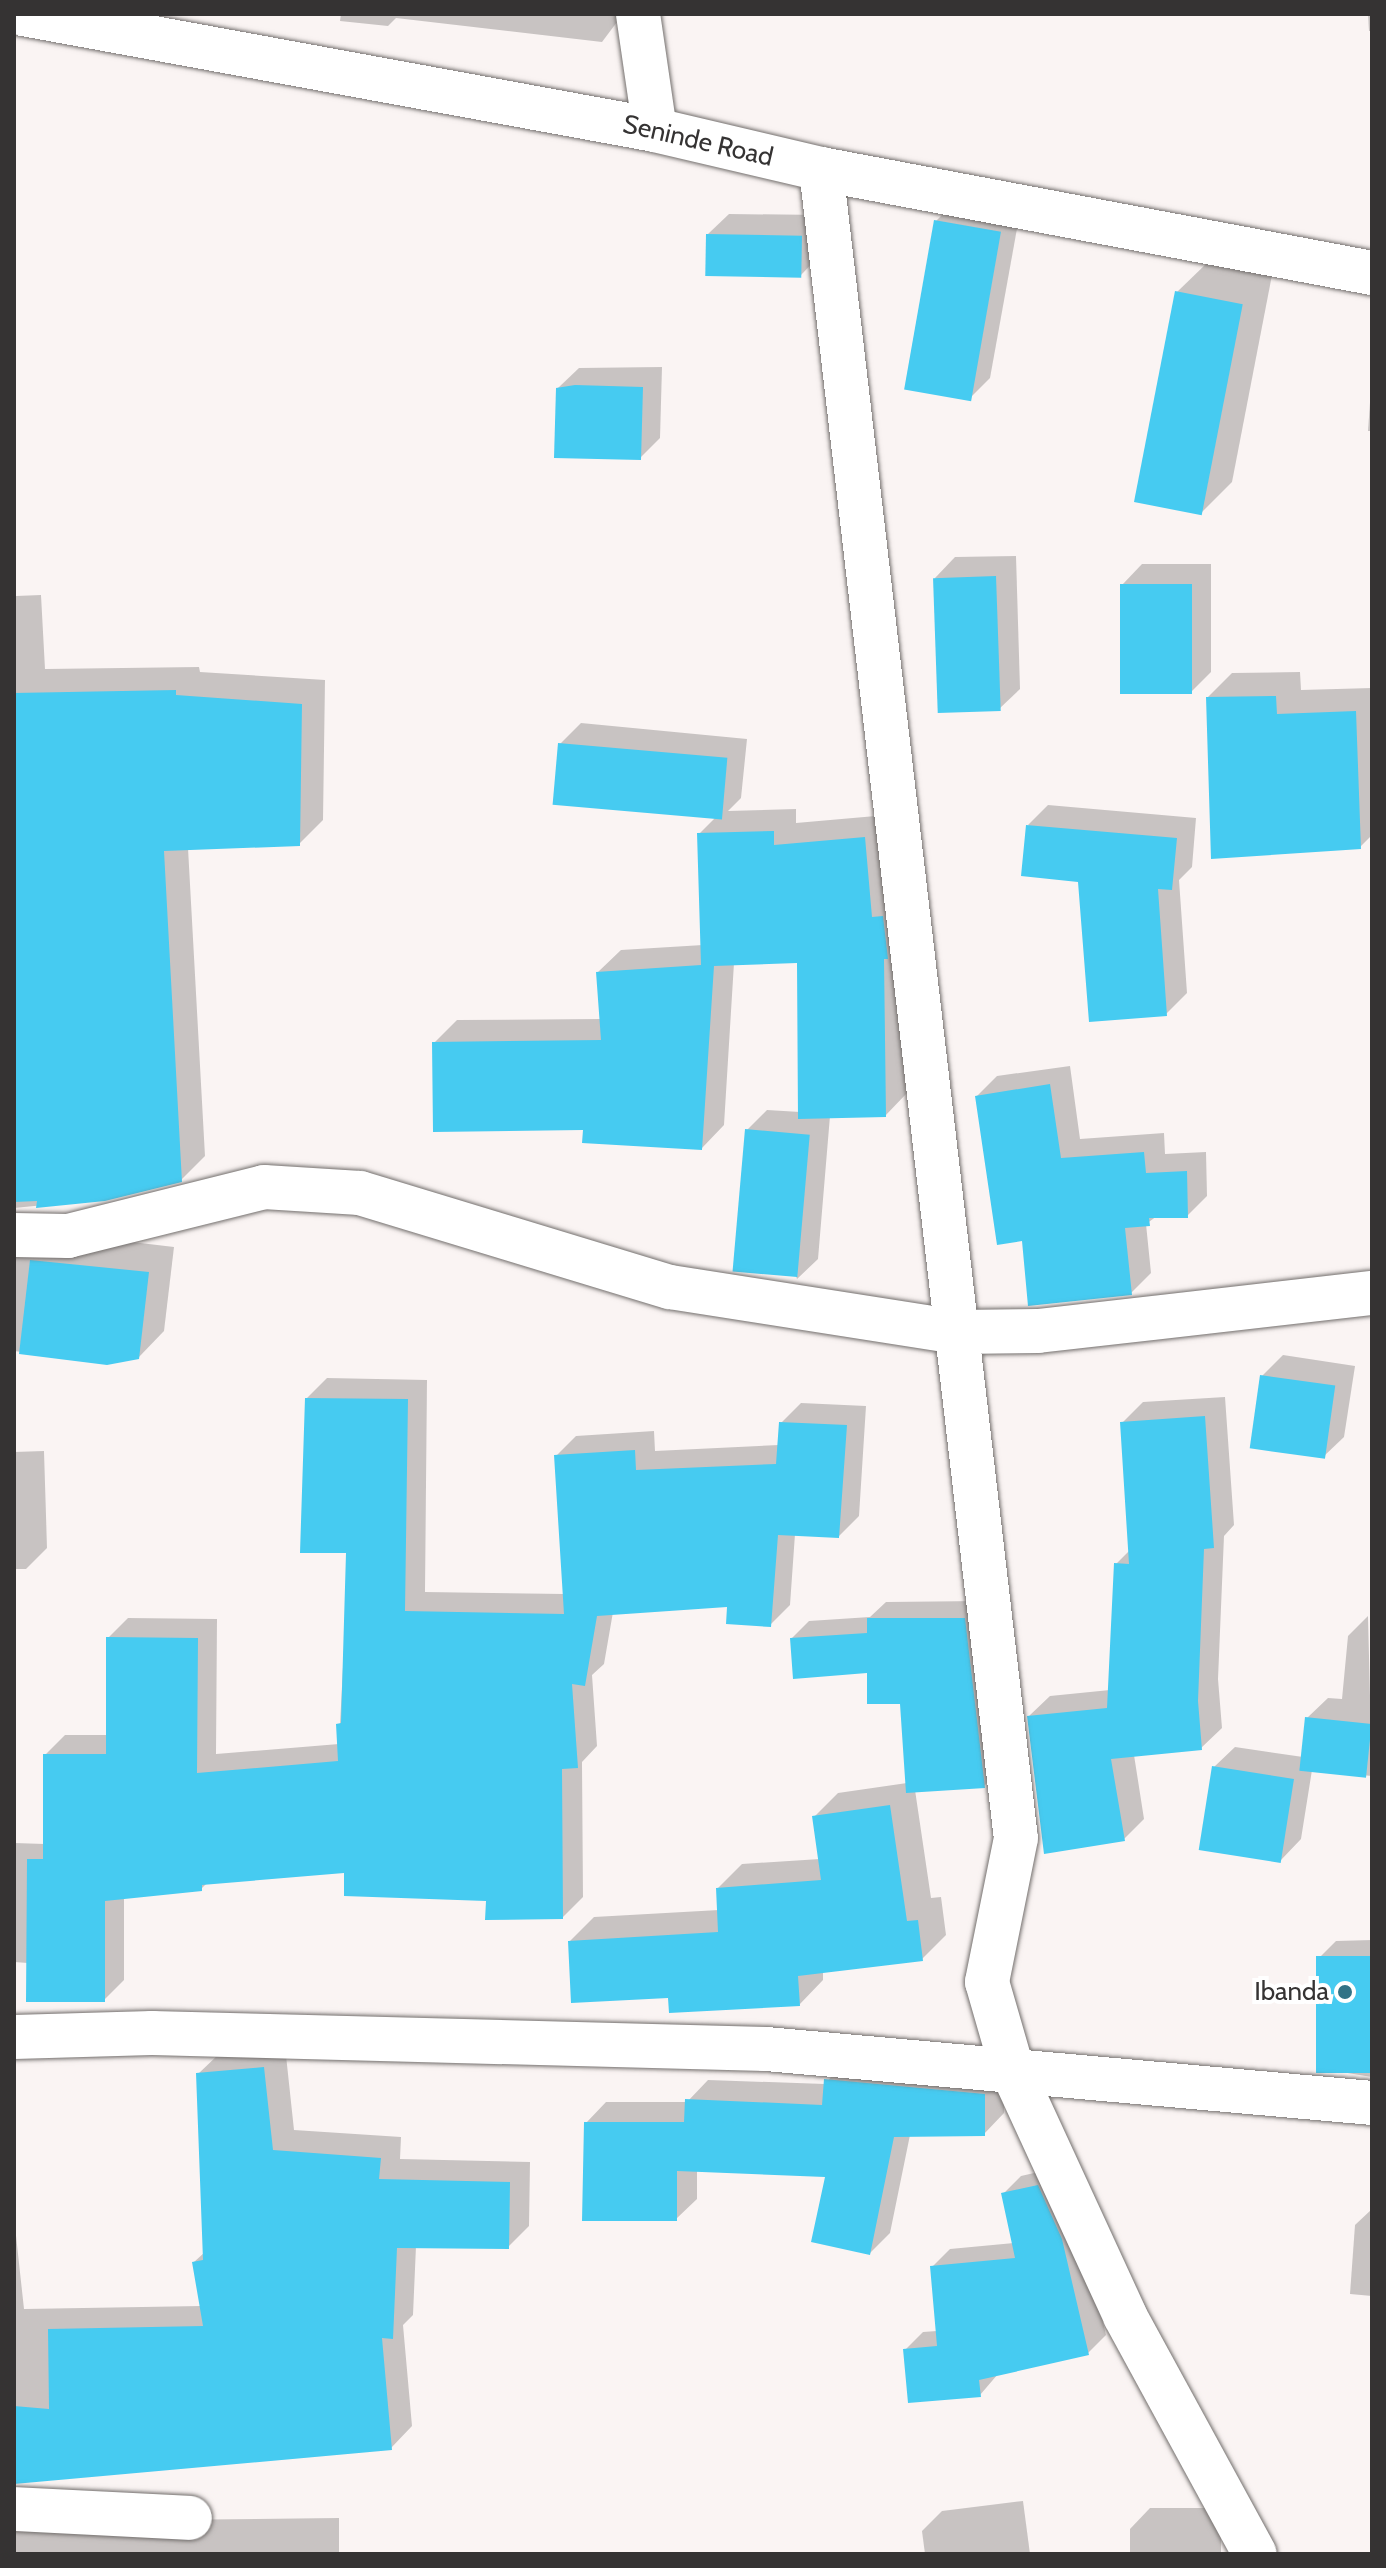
<!DOCTYPE html>
<html>
<head>
<meta charset="utf-8">
<style>
	body { margin:0 }
	#map { position:relative; width:1386px; height:2568px; overflow:hidden; background:#faf4f3; font-family:Cabin,sans-serif }
	div>[style] { position:absolute }
	.shadow>* { inset:0; background:#0003 }
	.building>* { inset:0; background:#46cbf1; transform-origin:0 0 }
	.roads { filter:drop-shadow(0 0 2px #736f6d) drop-shadow(0 0 2px #736f6d) }
	.minor>* { height:44px; margin:-22px; padding:0 22px; transform-origin:22px; border-radius:22px; background:#fff }
	.dots>* { width:22px; height:22px; translate:-50% -50%; box-sizing:border-box; border:4px solid #fff; border-radius:50% }
	span { translate:-50% -50%; white-space:nowrap; text-align:center; line-height:1.15; -webkit-text-stroke:8px #fff; paint-order:stroke }
	.street-label { font-size:26px; color:#353333 }
	.poi-label { font-size:26px; color:#353333 }
	.right { translate:-100% -50%; text-align:right }
	.frame { position:absolute; inset:0; border:16px solid #353333; pointer-events:none }
</style>
</head>
<body>
<div id="map">
	<div class="shadow">
		<div style="clip-path:polygon(341px 14px,623px 14px,602px 42px,396px 18px,388px 26px,340px 21px)"></div>
		<div style="clip-path:polygon(1368px 14px,1372px 14px,1372px 31px,1369px 31px)"></div>
		<div style="clip-path:polygon(956px 201px,1020px 212px,990px 378px,969px 399px,936px 221px)"></div>
		<div style="clip-path:polygon(729px 214px,822px 215px,821px 254px,801px 275px,708px 234px)"></div>
		<div style="clip-path:polygon(1207px 263px,1272px 275px,1232px 482px,1202px 512px,1177px 292px)"></div>
		<div style="clip-path:polygon(662px 367px,660px 438px,640px 458px,558px 388px,579px 368px)"></div>
		<div style="clip-path:polygon(1372px 374px,1372px 431px,1368px 431px)"></div>
		<div style="clip-path:polygon(1016px 556px,1020px 689px,999px 709px,935px 578px,955px 557px)"></div>
		<div style="clip-path:polygon(1142px 564px,1211px 564px,1211px 672px,1191px 692px,1122px 585px)"></div>
		<div style="clip-path:polygon(14px 571px,16px 596px,41px 595px,45px 669px,199px 667px,200px 672px,325px 680px,323px 820px,299px 844px,188px 848px,205px 1156px,181px 1180px,105px 1199px,14px 1208px)"></div>
		<div style="clip-path:polygon(1300px 672px,1301px 690px,1372px 688px,1372px 835px,1360px 847px,1208px 697px,1232px 673px)"></div>
		<div style="clip-path:polygon(581px 723px,747px 739px,741px 798px,728px 811px,796px 809px,796px 823px,887px 815px,907px 1093px,885px 1116px,830px 1116px,818px 1259px,797px 1279px,747px 1130px,767px 1110px,800px 1112px,799px 961px,734px 963px,724px 1125px,702px 1148px,586px 1128px,434px 1043px,457px 1020px,601px 1019px,598px 972px,621px 950px,703px 945px,699px 834px,715px 818px,560px 744px)"></div>
		<div style="clip-path:polygon(1048px 805px,1196px 818px,1192px 867px,1179px 880px,1187px 993px,1166px 1014px,1080px 880px,1028px 825px)"></div>
		<div style="clip-path:polygon(1070px 1066px,1080px 1139px,1164px 1133px,1165px 1154px,1206px 1152px,1207px 1196px,1187px 1216px,1157px 1216px,1146px 1224px,1151px 1273px,1131px 1293px,1024px 1239px,977px 1096px,997px 1076px)"></div>
		<div style="clip-path:polygon(14px 1228px,174px 1247px,164px 1331px,138px 1358px,107px 1363px,14px 1351px)"></div>
		<div style="clip-path:polygon(1283px 1355px,1355px 1366px,1344px 1437px,1323px 1457px,1262px 1376px)"></div>
		<div style="clip-path:polygon(327px 1378px,427px 1380px,425px 1592px,565px 1594px,556px 1456px,576px 1436px,654px 1431px,655px 1451px,779px 1445px,781px 1423px,801px 1403px,866px 1406px,859px 1516px,839px 1536px,795px 1534px,790px 1605px,770px 1625px,729px 1605px,613px 1612px,604px 1664px,592px 1675px,597px 1746px,582px 1762px,583px 1897px,563px 1917px,346px 1871px,208px 1882px,201px 1889px,124px 1897px,124px 1980px,104px 2000px,28px 1963px,14px 1962px,14px 1843px,45px 1844px,45px 1755px,65px 1735px,108px 1735px,108px 1638px,128px 1618px,217px 1619px,216px 1754px,339px 1744px,349px 1551px,307px 1398px)"></div>
		<div style="clip-path:polygon(1225px 1397px,1234px 1525px,1224px 1536px,1218px 1679px,1222px 1728px,1201px 1748px,1134px 1755px,1144px 1819px,1124px 1839px,1029px 1716px,1050px 1696px,1110px 1690px,1116px 1564px,1130px 1550px,1122px 1423px,1143px 1402px)"></div>
		<div style="clip-path:polygon(44px 1451px,47px 1548px,26px 1569px,14px 1569px,14px 1452px)"></div>
		<div style="clip-path:polygon(982px 1601px,1001px 1769px,984px 1786px,915px 1790px,931px 1898px,941px 1897px,946px 1935px,922px 1959px,823px 1971px,823px 1980px,799px 2005px,670px 1996px,570px 1941px,594px 1917px,719px 1910px,718px 1888px,742px 1864px,820px 1859px,814px 1817px,838px 1793px,907px 1783px,902px 1702px,869px 1671px,792px 1638px,809px 1621px,870px 1617px,886px 1602px)"></div>
		<div style="clip-path:polygon(1368px 1616px,1372px 1776px,1312px 1770px,1301px 1839px,1281px 1860px,1214px 1767px,1235px 1747px,1303px 1757px,1307px 1718px,1328px 1698px,1342px 1699px,1348px 1636px)"></div>
		<div style="clip-path:polygon(1372px 1940px,1372px 2077px,1323px 2069px,1318px 1959px,1336px 1941px)"></div>
		<div style="clip-path:polygon(285px 2046px,294px 2130px,401px 2137px,400px 2159px,530px 2162px,529px 2226px,508px 2247px,416px 2246px,413px 2315px,403px 2325px,412px 2426px,391px 2448px,14px 2482px,14px 2217px,24px 2309px,201px 2306px,194px 2262px,205px 2252px,198px 2074px,220px 2053px)"></div>
		<div style="clip-path:polygon(846px 2060px,1004px 2074px,1004px 2113px,984px 2134px,910px 2135px,890px 2233px,870px 2253px,827px 2175px,697px 2170px,697px 2199px,676px 2219px,586px 2123px,606px 2102px,687px 2102px,708px 2080px,825px 2084px)"></div>
		<div style="clip-path:polygon(1056px 2168px,1079px 2220px,1106px 2335px,1088px 2353px,998px 2374px,980px 2395px,905px 2350px,923px 2332px,937px 2331px,932px 2267px,950px 2249px,1014px 2243px,1003px 2194px,1021px 2176px)"></div>
		<div style="clip-path:polygon(1372px 2209px,1372px 2296px,1350px 2294px,1355px 2225px)"></div>
		<div style="clip-path:polygon(14px 2500px,61px 2521px,339px 2518px,339px 2554px,14px 2554px)"></div>
		<div style="clip-path:polygon(1023px 2501px,1030px 2554px,925px 2554px,922px 2531px,942px 2511px)"></div>
		<div style="clip-path:polygon(1150px 2508px,1221px 2508px,1221px 2554px,1130px 2554px,1130px 2529px)"></div>
	</div>
	<div class="building">
		<div style="left:934px;top:220px;width:68px;height:172px;rotate:10deg"></div>
		<div style="left:706px;top:234px;width:96px;height:42px;rotate:1deg"></div>
		<div style="left:1175px;top:291px;width:69px;height:215px;rotate:11deg"></div>
		<div style="clip-path:polygon(575px 385px,643px 387px,641px 460px,554px 458px,556px 388px)"></div>
		<div style="left:996px;top:576px;width:135px;height:63px;rotate:88deg"></div>
		<div style="left:1120px;top:584px;width:72px;height:110px"></div>
		<div style="clip-path:polygon(176px 690px,176px 695px,302px 704px,300px 846px,164px 851px,182px 1182px,105px 1201px,36px 1208px,37px 1201px,14px 1202px,14px 693px)"></div>
		<div style="clip-path:polygon(1276px 696px,1277px 714px,1356px 711px,1361px 849px,1211px 859px,1206px 697px)"></div>
		<div style="left:558px;top:743px;width:170px;height:62px;rotate:5deg"></div>
		<div style="clip-path:polygon(1026px 825px,1177px 838px,1172px 890px,1158px 889px,1167px 1016px,1089px 1022px,1078px 882px,1021px 876px)"></div>
		<div style="clip-path:polygon(774px 831px,774px 845px,865px 837px,872px 917px,883px 916px,888px 959px,884px 959px,886px 1117px,798px 1119px,797px 963px,714px 966px,702px 1150px,582px 1143px,583px 1130px,433px 1132px,432px 1042px,601px 1040px,596px 972px,701px 965px,697px 833px)"></div>
		<div style="clip-path:polygon(1050px 1084px,1061px 1158px,1144px 1152px,1146px 1173px,1187px 1171px,1188px 1218px,1149px 1218px,1150px 1226px,1125px 1228px,1132px 1295px,1028px 1306px,1022px 1241px,997px 1245px,975px 1096px)"></div>
		<div style="left:745px;top:1129px;width:65px;height:143px;rotate:5deg"></div>
		<div style="clip-path:polygon(30px 1260px,149px 1272px,139px 1359px,107px 1365px,19px 1354px)"></div>
		<div style="left:1260px;top:1375px;width:76px;height:74px;rotate:8deg"></div>
		<div style="clip-path:polygon(305px 1398px,408px 1399px,405px 1611px,564px 1614px,554px 1455px,635px 1450px,636px 1470px,776px 1464px,779px 1422px,847px 1425px,839px 1538px,778px 1535px,771px 1627px,726px 1624px,727px 1607px,597px 1616px,585px 1686px,572px 1684px,578px 1768px,562px 1769px,563px 1919px,485px 1920px,486px 1901px,344px 1896px,344px 1873px,202px 1885px,202px 1891px,105px 1901px,105px 2002px,26px 2002px,27px 1859px,43px 1859px,43px 1754px,106px 1754px,106px 1637px,198px 1638px,197px 1773px,338px 1761px,336px 1724px,341px 1723px,346px 1553px,300px 1553px)"></div>
		<div style="clip-path:polygon(1205px 1416px,1214px 1548px,1204px 1549px,1198px 1701px,1202px 1750px,1111px 1759px,1125px 1841px,1044px 1854px,1027px 1716px,1107px 1708px,1114px 1563px,1129px 1564px,1120px 1422px)"></div>
		<div style="clip-path:polygon(867px 1618px,965px 1618px,985px 1788px,906px 1793px,900px 1704px,867px 1704px,867px 1673px,793px 1679px,790px 1638px,867px 1633px)"></div>
		<div style="left:1305px;top:1717px;width:67px;height:54px;rotate:6deg"></div>
		<div style="left:1212px;top:1766px;width:83px;height:85px;rotate:9deg"></div>
		<div style="clip-path:polygon(890px 1805px,907px 1921px,918px 1920px,923px 1961px,798px 1976px,800px 2006px,669px 2013px,668px 1998px,571px 2003px,568px 1941px,718px 1932px,716px 1888px,821px 1880px,812px 1816px)"></div>
		<div style="left:1372px;top:1956px;width:117px;height:56px;rotate:90deg"></div>
		<div style="clip-path:polygon(264px 2067px,273px 2150px,381px 2158px,379px 2179px,510px 2182px,509px 2249px,397px 2248px,393px 2339px,382px 2338px,392px 2450px,14px 2484px,14px 2406px,49px 2409px,48px 2329px,203px 2326px,192px 2262px,203px 2260px,196px 2073px)"></div>
		<div style="clip-path:polygon(824px 2079px,985px 2094px,985px 2136px,894px 2137px,870px 2255px,811px 2242px,825px 2177px,677px 2171px,677px 2221px,582px 2221px,584px 2122px,684px 2122px,685px 2099px,822px 2105px)"></div>
		<div style="clip-path:polygon(1038px 2185px,1062px 2239px,1089px 2355px,979px 2380px,981px 2397px,908px 2403px,903px 2349px,937px 2346px,930px 2266px,1015px 2258px,1001px 2193px)"></div>
	</div>
	<div class="roads">
		<div class="minor">
			<div style="left:23px;top:14px;width:643px;rotate:10.4deg"></div>
			<div style="left:655px;top:130px;width:171px;rotate:13.2deg"></div>
			<div style="left:821px;top:169px;width:561px;rotate:10.69deg"></div>
			<div style="left:638px;top:14px;width:117px;rotate:81.7deg"></div>
			<div style="left:821px;top:169px;width:1680px;rotate:83.34deg"></div>
			<div style="left:1016px;top:1838px;width:147px;rotate:101.4deg"></div>
			<div style="left:987px;top:1982px;width:94px;rotate:73.9deg"></div>
			<div style="left:1013px;top:2072px;width:268px;rotate:65.3deg"></div>
			<div style="left:1125px;top:2316px;width:271px;rotate:61.4deg"></div>
			<div style="left:14px;top:1235px;width:54px;rotate:1.1deg"></div>
			<div style="left:68px;top:1236px;width:202px;rotate:-14deg"></div>
			<div style="left:264px;top:1187px;width:96px;rotate:3.6deg"></div>
			<div style="left:360px;top:1193px;width:324px;rotate:16.9deg"></div>
			<div style="left:670px;top:1287px;width:291px;rotate:8.9deg"></div>
			<div style="left:957px;top:1332px;width:81px;rotate:-0.7deg"></div>
			<div style="left:1038px;top:1331px;width:336px;rotate:-6.5deg"></div>
			<div style="left:14px;top:2037px;width:138px;rotate:-1.7deg"></div>
			<div style="left:152px;top:2033px;width:614px;rotate:1.49deg"></div>
			<div style="left:766px;top:2049px;width:608px;rotate:5.09deg"></div>
			<div style="left:14px;top:2509px;width:176px;rotate:2.9deg"></div>
		</div>
	</div>
	<div class="dots">
		<div style="left:1345px;top:1992px;background:#327386"></div>
	</div>
	<div class="street-label">
		<span style="left:698px;top:141px;rotate:13deg">Seninde Road</span>
	</div>
	<div class="poi-label">
		<span class="right" style="left:1329px;top:1992px">Ibanda</span>
	</div>
	<div class="frame"></div>
</div>
</body>
</html>
